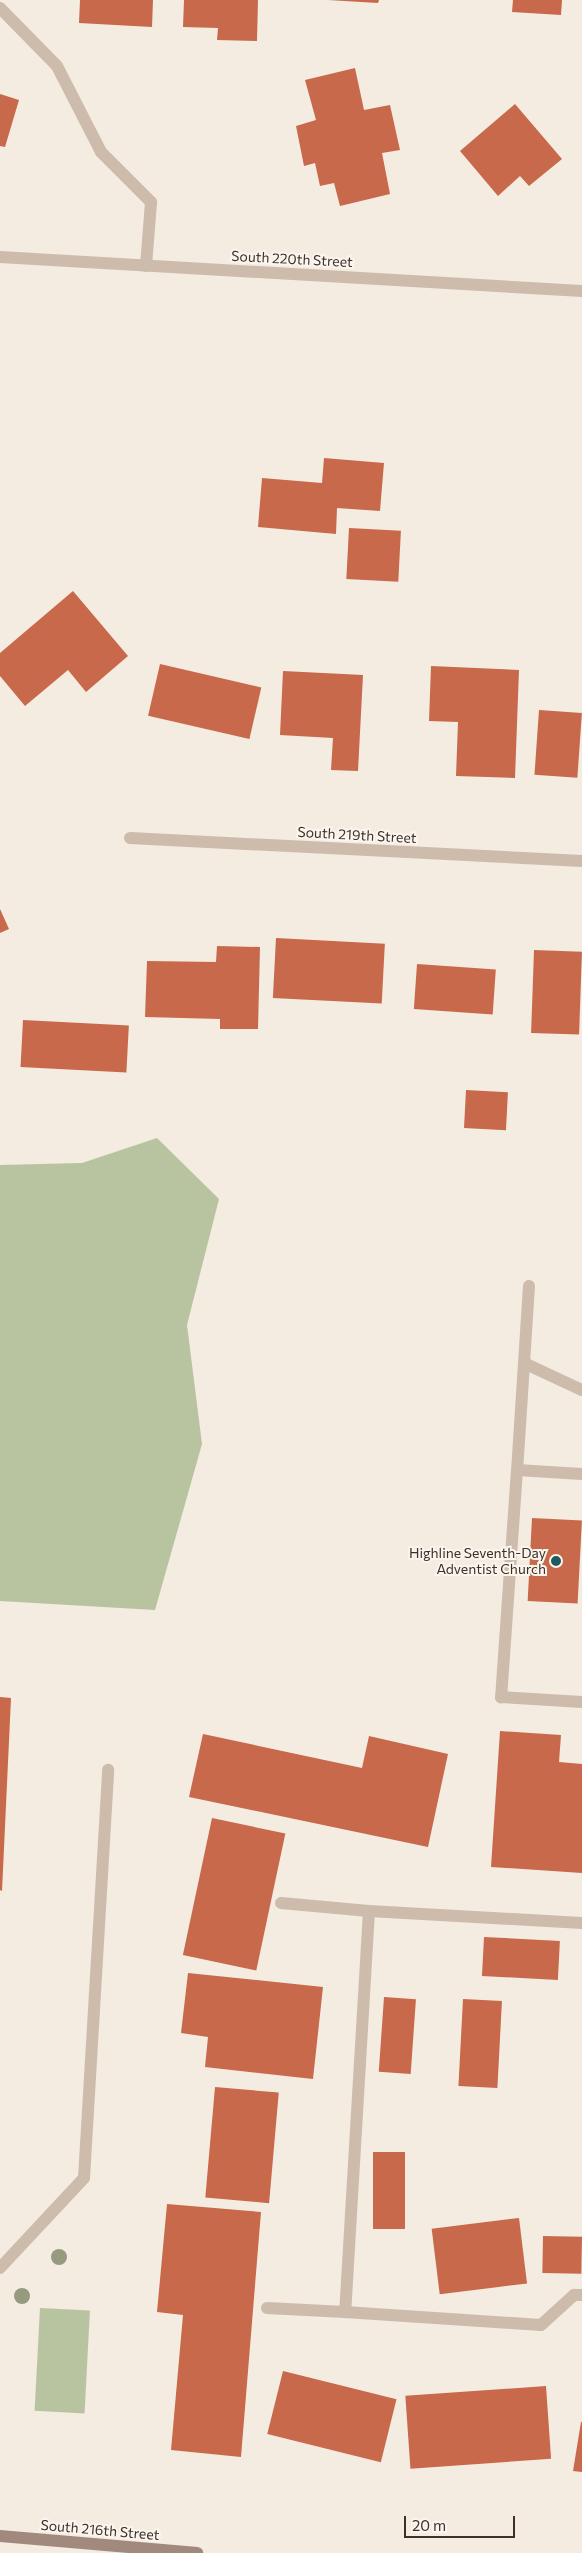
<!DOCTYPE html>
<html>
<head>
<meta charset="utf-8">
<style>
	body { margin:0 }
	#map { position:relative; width:582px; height:2553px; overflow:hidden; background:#f4ebe1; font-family:Commissioner,sans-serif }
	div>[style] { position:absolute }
	.green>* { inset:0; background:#b8c4a0; transform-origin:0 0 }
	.building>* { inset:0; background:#c8694b; transform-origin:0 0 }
	.lane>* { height:12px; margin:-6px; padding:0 6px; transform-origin:6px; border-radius:6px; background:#cdbbac }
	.street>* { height:12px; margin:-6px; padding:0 6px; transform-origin:6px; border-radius:6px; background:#cdbbac }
	.secondary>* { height:12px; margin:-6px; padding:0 6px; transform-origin:6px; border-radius:6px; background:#a18a7d }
	.trees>* { width:16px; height:16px; margin:-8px; border-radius:50%; background:#969b7f }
	.dots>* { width:14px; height:14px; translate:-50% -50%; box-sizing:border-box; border:2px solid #fbf5ee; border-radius:50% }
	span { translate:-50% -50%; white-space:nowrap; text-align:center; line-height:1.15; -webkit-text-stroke:4px #fbf5ee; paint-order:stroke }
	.street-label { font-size:14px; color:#3b302b }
	.poi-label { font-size:14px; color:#3b302b }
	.right { translate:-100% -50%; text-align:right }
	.scale { position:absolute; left:404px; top:2516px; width:111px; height:22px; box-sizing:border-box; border:2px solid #3b302b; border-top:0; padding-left:6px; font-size:15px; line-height:18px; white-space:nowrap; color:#3b302b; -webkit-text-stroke:4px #fbf5ee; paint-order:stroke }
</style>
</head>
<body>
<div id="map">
	<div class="green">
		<div style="clip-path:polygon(157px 1138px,219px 1199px,187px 1325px,202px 1444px,155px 1610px,0 1601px,0 1165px,82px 1163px)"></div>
		<div style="left:40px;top:2308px;width:50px;height:103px;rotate:3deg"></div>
	</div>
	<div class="building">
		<div style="clip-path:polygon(80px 0,153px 0,152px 27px,79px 23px)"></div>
		<div style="clip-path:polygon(184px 0,258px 0,257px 41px,217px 40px,218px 28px,183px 27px)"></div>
		<div style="clip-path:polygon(328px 0,379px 0,378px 3px)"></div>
		<div style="clip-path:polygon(513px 0,562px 0,561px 15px,512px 12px)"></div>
		<div style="clip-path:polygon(355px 68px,364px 110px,390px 105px,400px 150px,382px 153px,390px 194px,340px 206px,334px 183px,320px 186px,315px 163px,304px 166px,296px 126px,316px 120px,305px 80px)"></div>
		<div style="clip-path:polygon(0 94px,19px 100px,5px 147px,0 146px)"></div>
		<div style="clip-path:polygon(515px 104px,562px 159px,529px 186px,520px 176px,498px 196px,460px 151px)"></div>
		<div style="clip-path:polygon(324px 458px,384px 463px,380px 511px,337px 508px,336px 534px,258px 527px,262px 478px,322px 483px)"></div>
		<div style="left:349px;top:528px;width:52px;height:51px;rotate:3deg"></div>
		<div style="clip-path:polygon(73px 591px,128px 656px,86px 692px,68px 670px,25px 706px,0 676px,0 653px)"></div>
		<div style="left:160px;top:664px;width:104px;height:53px;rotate:13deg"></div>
		<div style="clip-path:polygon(431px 666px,519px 670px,515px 778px,456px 776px,458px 722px,429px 721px)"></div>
		<div style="clip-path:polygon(283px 671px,363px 675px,358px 771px,331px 770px,333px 738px,280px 735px)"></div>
		<div style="left:539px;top:710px;width:43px;height:65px;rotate:4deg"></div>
		<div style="clip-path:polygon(0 909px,9px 929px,0 933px)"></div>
		<div style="left:276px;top:938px;width:109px;height:60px;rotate:3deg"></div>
		<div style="clip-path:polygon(217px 946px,260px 947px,258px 1029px,220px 1029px,220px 1019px,145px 1017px,147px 961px,216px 962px)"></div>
		<div style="left:534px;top:950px;width:48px;height:83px;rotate:2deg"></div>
		<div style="left:417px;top:964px;width:79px;height:45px;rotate:4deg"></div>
		<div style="left:23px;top:1020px;width:106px;height:47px;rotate:3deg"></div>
		<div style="left:466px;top:1090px;width:42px;height:38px;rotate:3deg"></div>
		<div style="left:532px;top:1518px;width:50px;height:83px;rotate:3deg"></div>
		<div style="clip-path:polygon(0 1697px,11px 1698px,2px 1891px,0 1890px)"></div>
		<div style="clip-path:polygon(500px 1731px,561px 1735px,559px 1762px,582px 1764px,582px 1873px,491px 1867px)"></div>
		<div style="clip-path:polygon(203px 1734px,362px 1768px,369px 1736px,448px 1754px,428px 1847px,189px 1797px)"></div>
		<div style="left:212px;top:1818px;width:75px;height:140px;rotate:12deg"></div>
		<div style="left:484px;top:1937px;width:76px;height:39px;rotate:3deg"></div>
		<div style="clip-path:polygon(188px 1973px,323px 1987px,313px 2079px,205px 2067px,208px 2037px,181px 2033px)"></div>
		<div style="left:384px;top:1997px;width:32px;height:75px;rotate:4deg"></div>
		<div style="left:463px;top:1999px;width:39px;height:87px;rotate:3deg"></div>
		<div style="left:215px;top:2087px;width:64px;height:111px;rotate:5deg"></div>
		<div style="left:373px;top:2152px;width:32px;height:77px"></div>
		<div style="clip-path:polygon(167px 2204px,261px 2212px,241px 2457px,171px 2450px,183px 2315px,157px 2312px)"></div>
		<div style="left:519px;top:2218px;width:66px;height:88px;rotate:83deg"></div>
		<div style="left:543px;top:2236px;width:39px;height:37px;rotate:1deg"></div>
		<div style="left:283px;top:2371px;width:117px;height:65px;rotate:14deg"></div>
		<div style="left:546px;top:2386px;width:73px;height:141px;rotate:86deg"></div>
		<div style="clip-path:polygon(581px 2422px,582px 2422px,582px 2472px,573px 2471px)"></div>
	</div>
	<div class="lane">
		<div style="left:0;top:8px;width:81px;rotate:45.5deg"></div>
		<div style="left:57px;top:66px;width:97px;rotate:62.9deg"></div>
		<div style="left:101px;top:152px;width:71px;rotate:45deg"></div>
		<div style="left:529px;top:1286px;width:184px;rotate:93.7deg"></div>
		<div style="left:517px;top:1470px;width:65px;rotate:3.5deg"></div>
		<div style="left:524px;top:1363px;width:64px;rotate:25deg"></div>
		<div style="left:517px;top:1470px;width:228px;rotate:94deg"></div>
		<div style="left:501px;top:1697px;width:81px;rotate:3.5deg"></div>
		<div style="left:0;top:2268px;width:123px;rotate:-47deg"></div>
		<div style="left:84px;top:2178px;width:409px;rotate:-86.6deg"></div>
	</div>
	<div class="street">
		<div style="left:0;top:257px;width:583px;rotate:3.34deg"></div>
		<div style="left:146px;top:266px;width:64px;rotate:-85.5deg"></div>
		<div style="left:130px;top:838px;width:453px;rotate:2.9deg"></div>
		<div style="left:281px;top:1903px;width:88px;rotate:5.2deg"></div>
		<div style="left:582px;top:1923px;width:213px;rotate:-176.8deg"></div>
		<div style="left:369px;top:1911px;width:402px;rotate:93.4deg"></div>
		<div style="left:345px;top:2312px;width:196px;rotate:3.8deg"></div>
		<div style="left:541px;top:2325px;width:45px;rotate:-42.3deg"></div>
		<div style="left:574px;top:2295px;width:8px"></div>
		<div style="left:267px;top:2308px;width:78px;rotate:2.9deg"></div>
	</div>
	<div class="secondary">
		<div style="left:0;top:2536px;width:198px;rotate:4.9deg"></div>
	</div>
	<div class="trees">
		<div style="left:59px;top:2257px"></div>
		<div style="left:22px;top:2296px"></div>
	</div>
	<div class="dots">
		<div style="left:556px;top:1561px;background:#1f5a5e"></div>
	</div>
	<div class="street-label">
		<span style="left:292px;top:259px;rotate:3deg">South 220th Street</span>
		<span style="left:357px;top:835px;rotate:3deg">South 219th Street</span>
		<span style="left:100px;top:2530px;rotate:5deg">South 216th Street</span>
	</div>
	<div class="poi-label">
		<span class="right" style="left:546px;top:1561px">Highline Seventh-Day<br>Adventist Church</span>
	</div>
	<div class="scale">20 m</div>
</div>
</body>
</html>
